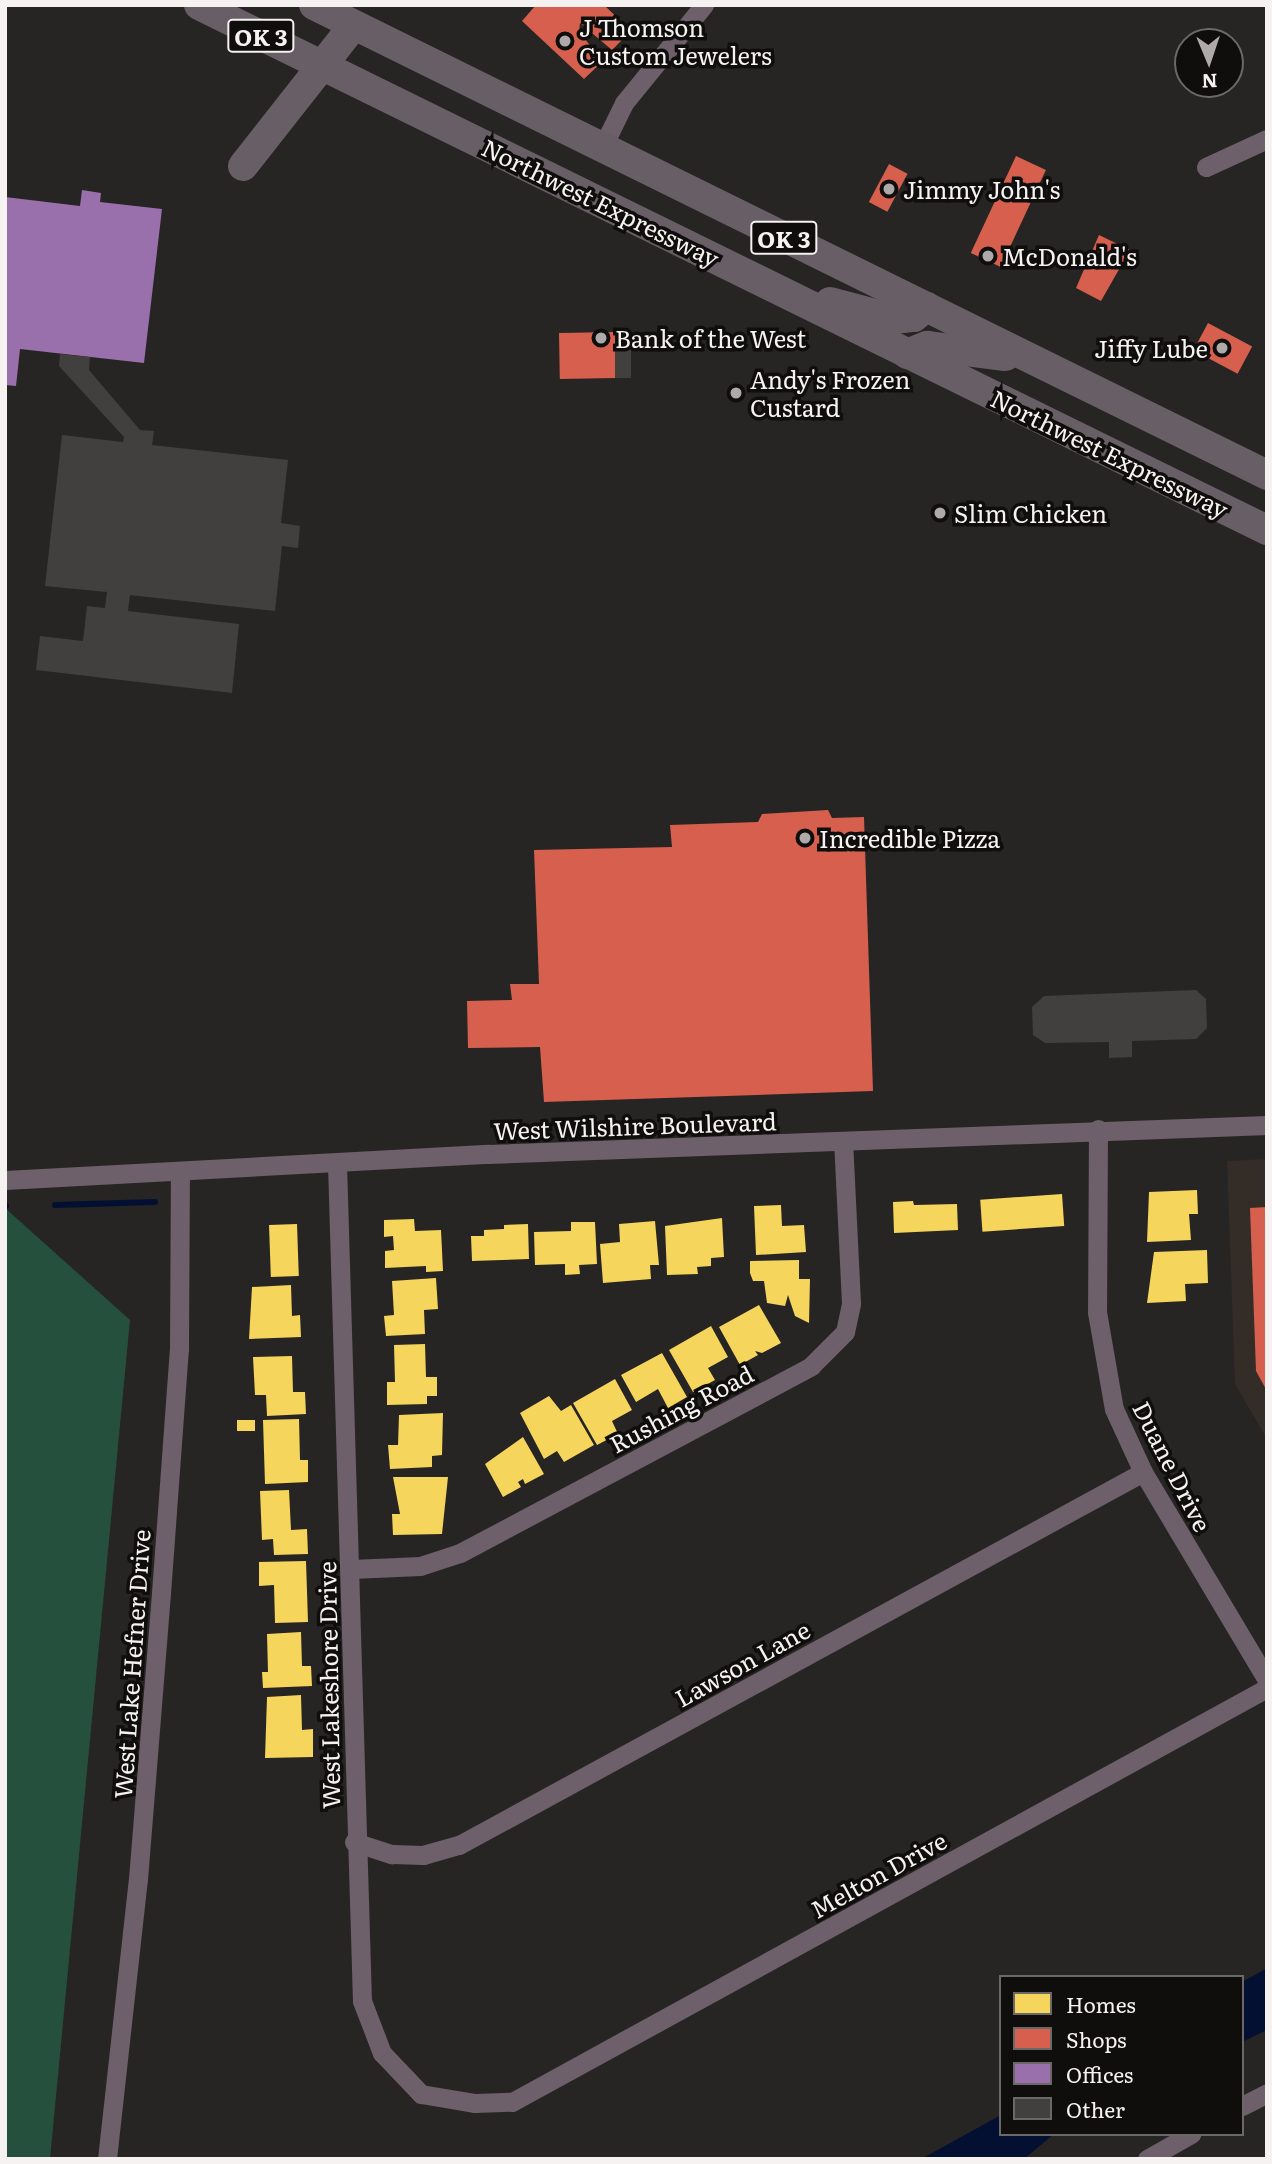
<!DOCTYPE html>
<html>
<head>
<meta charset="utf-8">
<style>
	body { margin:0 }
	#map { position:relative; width:1272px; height:2164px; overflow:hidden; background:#272523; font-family:Literata,serif }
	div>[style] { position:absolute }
	.built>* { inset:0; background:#342c27 }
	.green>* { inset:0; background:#26503e }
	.water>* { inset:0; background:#041032 }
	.homes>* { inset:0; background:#f6d55c; transform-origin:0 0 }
	.shops>* { inset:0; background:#d6604d; transform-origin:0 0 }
	.offices>* { inset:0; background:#9970ab }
	.stream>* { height:6px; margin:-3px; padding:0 3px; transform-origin:3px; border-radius:3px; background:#041032 }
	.building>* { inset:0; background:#41403e; transform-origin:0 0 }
	.minor>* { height:19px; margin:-9.5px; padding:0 9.5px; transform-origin:9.5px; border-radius:9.5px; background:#6d606b }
	.highway>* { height:30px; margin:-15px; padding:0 15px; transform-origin:15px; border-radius:15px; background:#685f66 }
	.dots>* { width:19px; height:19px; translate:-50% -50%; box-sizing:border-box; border:4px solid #0f0e0d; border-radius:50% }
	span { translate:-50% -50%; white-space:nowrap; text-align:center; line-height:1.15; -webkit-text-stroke:7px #0f0e0d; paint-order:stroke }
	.shield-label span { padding:2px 5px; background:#0f0e0d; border:2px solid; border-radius:5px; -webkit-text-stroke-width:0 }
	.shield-label { font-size:23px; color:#f5f2f1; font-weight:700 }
	.poi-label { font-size:24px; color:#f5f2f1 }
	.left { translate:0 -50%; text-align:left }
	.right { translate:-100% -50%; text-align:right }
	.street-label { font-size:24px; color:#f5f2f1 }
	.frame { position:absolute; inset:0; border:7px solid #f5f2f1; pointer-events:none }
	.legend { position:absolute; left:999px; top:1975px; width:245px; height:161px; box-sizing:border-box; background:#0f0e0d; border:2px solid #6b6968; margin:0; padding:9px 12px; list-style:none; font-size:21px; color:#f5f2f1 }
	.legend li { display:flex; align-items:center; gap:14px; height:35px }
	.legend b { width:35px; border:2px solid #6b6968 }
	.north { position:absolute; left:1174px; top:28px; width:70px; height:70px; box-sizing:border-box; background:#0f0e0d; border:2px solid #6b6968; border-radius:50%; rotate:178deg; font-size:19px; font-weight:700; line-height:28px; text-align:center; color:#f5f2f1 }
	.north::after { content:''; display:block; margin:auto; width:24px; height:32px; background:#adaaa9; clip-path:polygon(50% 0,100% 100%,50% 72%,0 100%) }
</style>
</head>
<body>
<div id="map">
	<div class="built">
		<div style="clip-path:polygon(1267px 1159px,1267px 1439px,1235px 1384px,1227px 1161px)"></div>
	</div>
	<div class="green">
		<div style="clip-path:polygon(5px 1208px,130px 1320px,50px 2159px,5px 2159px)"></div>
	</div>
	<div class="water">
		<div style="clip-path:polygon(1267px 1968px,1267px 2030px,1242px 2042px,1242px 1982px)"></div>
		<div style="clip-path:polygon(1001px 2115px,1001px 2134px,1054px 2134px,1024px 2159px,921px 2159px)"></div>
	</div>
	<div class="homes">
		<div style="clip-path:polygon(1197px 1190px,1198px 1214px,1189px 1214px,1191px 1240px,1147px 1242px,1149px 1192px)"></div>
		<div style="left:1062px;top:1194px;width:32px;height:82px;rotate:86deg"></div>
		<div style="clip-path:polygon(913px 1201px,914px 1205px,957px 1204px,958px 1230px,894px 1233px,893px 1202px)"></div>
		<div style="clip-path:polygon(781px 1205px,782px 1226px,804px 1225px,806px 1252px,756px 1255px,754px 1206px)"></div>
		<div style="clip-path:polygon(722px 1218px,724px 1257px,711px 1258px,711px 1266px,697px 1267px,698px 1274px,667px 1275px,665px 1226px)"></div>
		<div style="clip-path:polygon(414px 1219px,415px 1231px,441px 1230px,443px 1271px,426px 1272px,426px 1266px,385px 1268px,385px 1251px,394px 1250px,393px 1236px,384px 1237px,384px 1220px)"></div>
		<div style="clip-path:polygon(655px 1221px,659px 1265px,650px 1265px,651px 1279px,603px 1283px,600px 1244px,620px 1242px,619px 1224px)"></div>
		<div style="clip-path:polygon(571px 1222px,595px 1222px,597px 1264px,579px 1265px,580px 1274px,565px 1275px,565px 1264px,535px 1265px,534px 1232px,571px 1231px)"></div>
		<div style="left:297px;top:1224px;width:52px;height:28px;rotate:88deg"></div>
		<div style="clip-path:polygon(528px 1224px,529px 1259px,472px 1261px,471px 1236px,484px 1236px,484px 1230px,504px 1229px,504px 1225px)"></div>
		<div style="clip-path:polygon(1207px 1250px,1208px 1283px,1185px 1284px,1186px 1301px,1147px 1303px,1154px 1252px)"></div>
		<div style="clip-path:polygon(799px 1260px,799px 1279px,810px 1279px,809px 1323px,795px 1316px,788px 1295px,785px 1306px,767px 1303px,764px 1281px,753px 1281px,750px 1273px,750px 1261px)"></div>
		<div style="clip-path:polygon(436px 1278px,438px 1309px,424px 1310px,425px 1334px,386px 1336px,384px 1316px,394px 1315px,392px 1281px)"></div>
		<div style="clip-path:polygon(291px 1285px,292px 1316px,300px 1315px,301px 1337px,249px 1339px,252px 1287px)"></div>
		<div style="clip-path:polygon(759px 1305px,781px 1343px,762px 1353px,755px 1351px,758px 1355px,740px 1365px,719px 1327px)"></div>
		<div style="clip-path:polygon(711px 1326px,728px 1357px,708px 1368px,715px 1380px,693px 1392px,669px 1350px)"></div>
		<div style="clip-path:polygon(425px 1344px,426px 1377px,437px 1377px,437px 1396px,427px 1396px,427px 1404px,387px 1405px,387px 1382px,395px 1382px,394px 1345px)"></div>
		<div style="clip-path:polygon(662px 1353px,687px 1397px,668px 1408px,658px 1389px,636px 1402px,621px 1375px)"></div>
		<div style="clip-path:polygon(292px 1356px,293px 1392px,305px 1392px,306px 1414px,267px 1416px,266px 1395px,255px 1395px,253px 1357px)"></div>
		<div style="clip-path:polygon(615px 1379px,632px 1410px,612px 1421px,618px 1434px,597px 1445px,573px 1403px)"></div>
		<div style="clip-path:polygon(549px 1396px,561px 1411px,571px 1405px,594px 1445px,564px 1462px,557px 1451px,544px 1459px,520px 1413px)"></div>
		<div style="clip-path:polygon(443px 1413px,442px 1455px,432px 1456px,432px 1467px,390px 1469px,388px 1445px,398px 1445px,399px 1415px)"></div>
		<div style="clip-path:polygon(299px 1419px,300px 1460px,308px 1460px,308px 1482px,265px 1484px,263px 1420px)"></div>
		<div style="left:255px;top:1420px;width:11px;height:18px;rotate:90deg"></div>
		<div style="clip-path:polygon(523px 1437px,544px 1474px,525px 1484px,523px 1479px,518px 1482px,521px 1487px,503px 1497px,485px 1464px)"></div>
		<div style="clip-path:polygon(393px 1477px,448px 1477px,442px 1534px,393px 1535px,392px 1514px,400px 1514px)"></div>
		<div style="clip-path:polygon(289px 1490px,291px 1530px,307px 1529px,308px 1554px,274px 1555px,273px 1539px,262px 1540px,260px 1491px)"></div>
		<div style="clip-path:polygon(306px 1561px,308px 1622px,275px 1623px,274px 1585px,259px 1586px,259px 1562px)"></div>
		<div style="clip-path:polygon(301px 1632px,302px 1666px,311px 1666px,312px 1686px,263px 1688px,262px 1672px,268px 1672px,267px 1634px)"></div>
		<div style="clip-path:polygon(301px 1695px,302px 1730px,313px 1729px,313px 1757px,265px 1758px,267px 1697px)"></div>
	</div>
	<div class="shops">
		<div style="clip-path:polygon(536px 5px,604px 5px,631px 31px,612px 50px,580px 23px,579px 32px,603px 61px,584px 79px,522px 21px)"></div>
		<div style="left:1016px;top:156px;width:33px;height:107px;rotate:25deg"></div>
		<div style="left:889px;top:164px;width:21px;height:43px;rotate:28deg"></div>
		<div style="clip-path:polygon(1099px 235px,1130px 250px,1101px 301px,1076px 288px)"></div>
		<div style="left:1208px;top:323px;width:50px;height:31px;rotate:28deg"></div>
		<div style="left:615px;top:332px;width:46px;height:56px;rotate:89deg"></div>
		<div style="clip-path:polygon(828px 810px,832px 818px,864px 817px,873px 1091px,544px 1102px,540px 1047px,468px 1048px,467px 1001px,512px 1000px,510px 984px,539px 984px,534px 850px,672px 847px,670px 825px,758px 822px,762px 814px)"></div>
		<div style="clip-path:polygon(1267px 1207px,1267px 1391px,1256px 1371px,1250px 1208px)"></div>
	</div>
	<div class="offices">
		<div style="clip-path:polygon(82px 190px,101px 193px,100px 202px,162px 209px,144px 363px,20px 349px,16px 386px,5px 385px,5px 197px,80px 206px)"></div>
	</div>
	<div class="stream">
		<div style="left:55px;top:1205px;width:100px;rotate:-1.7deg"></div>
		<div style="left:5px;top:1206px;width:1px"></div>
	</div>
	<div class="building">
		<div style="left:615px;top:332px;width:16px;height:46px"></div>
		<div style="clip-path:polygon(60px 354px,90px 357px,89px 370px,140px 430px,154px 431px,152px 445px,288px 460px,281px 523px,300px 526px,298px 548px,282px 546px,275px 611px,130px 595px,128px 611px,239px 624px,232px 693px,36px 670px,40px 636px,83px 641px,87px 606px,105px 608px,107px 592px,45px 586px,62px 435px,123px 442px,124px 437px,59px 366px)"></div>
		<div style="clip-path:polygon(1196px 990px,1206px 999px,1207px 1028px,1196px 1039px,1132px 1041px,1132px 1057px,1109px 1058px,1109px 1042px,1045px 1043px,1033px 1035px,1032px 1007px,1044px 996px)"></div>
	</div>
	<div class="minor">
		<div style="left:602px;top:148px;width:50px;rotate:-63.9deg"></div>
		<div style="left:624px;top:103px;width:127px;rotate:-50.8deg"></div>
		<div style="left:1206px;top:167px;width:67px;rotate:-24.7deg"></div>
		<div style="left:1098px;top:1129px;width:183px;rotate:90.3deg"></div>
		<div style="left:1097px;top:1312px;width:98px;rotate:80.1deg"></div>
		<div style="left:1114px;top:1409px;width:69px;rotate:65.3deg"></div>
		<div style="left:1143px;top:1472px;width:242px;rotate:59.2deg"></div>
		<div style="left:337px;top:1164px;width:837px;rotate:88.29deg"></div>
		<div style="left:362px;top:2001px;width:56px;rotate:69deg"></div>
		<div style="left:382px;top:2053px;width:57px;rotate:46.4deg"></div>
		<div style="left:421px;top:2094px;width:55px;rotate:9.5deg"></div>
		<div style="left:475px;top:2103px;width:37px;rotate:-2deg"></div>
		<div style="left:512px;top:2102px;width:861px;rotate:-28.74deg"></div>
		<div style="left:5px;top:1180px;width:484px;rotate:-3.1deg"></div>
		<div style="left:488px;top:1154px;width:780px;rotate:-2.13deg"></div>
		<div style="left:352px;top:1569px;width:68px;rotate:-2.5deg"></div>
		<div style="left:420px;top:1566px;width:42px;rotate:-18deg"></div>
		<div style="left:460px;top:1553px;width:398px;rotate:-28deg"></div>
		<div style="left:811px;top:1366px;width:48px;rotate:-45deg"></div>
		<div style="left:845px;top:1332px;width:30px;rotate:-78deg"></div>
		<div style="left:851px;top:1303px;width:161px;rotate:-92.8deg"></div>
		<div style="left:354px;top:1842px;width:40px;rotate:18deg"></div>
		<div style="left:392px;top:1854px;width:31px;rotate:2deg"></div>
		<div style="left:423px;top:1855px;width:37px;rotate:-16deg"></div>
		<div style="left:459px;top:1845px;width:779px;rotate:-28.6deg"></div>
		<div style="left:1242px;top:2106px;width:28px;rotate:-27deg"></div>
		<div style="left:107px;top:2159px;width:282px;rotate:-83.7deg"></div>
		<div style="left:138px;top:1879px;width:287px;rotate:-85.4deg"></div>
		<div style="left:161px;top:1593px;width:245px;rotate:-85.8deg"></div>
		<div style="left:179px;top:1349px;width:178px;rotate:-89.7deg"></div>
		<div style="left:1147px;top:2159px;width:51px;rotate:-29.6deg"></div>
	</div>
	<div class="highway">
		<div style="left:199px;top:5px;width:1190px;rotate:26.18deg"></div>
		<div style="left:314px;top:5px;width:1063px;rotate:26.25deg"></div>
		<div style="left:243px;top:166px;width:179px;rotate:-51.8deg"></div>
		<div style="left:830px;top:302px;width:66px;rotate:14.9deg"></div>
		<div style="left:894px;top:319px;width:20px;rotate:-6deg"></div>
		<div style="left:914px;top:317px;width:16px;rotate:-40deg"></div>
		<div style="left:907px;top:354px;width:22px;rotate:-22deg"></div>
		<div style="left:927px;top:346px;width:79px;rotate:7.3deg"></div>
	</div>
	<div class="dots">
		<div style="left:565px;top:41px;background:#adaaa9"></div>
		<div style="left:889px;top:189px;background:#adaaa9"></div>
		<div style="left:988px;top:256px;background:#adaaa9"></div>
		<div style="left:601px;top:338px;background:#adaaa9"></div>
		<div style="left:1222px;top:348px;background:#adaaa9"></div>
		<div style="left:736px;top:393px;background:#adaaa9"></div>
		<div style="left:940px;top:513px;background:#adaaa9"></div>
		<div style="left:805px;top:838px;background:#adaaa9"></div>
	</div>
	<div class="shield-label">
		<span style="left:261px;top:36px">OK 3</span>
		<span style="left:784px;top:238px">OK 3</span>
	</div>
	<div class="poi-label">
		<span class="left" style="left:579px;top:41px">J Thomson<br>Custom Jewelers</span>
		<span class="left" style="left:903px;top:189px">Jimmy John's</span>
		<span class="left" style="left:1002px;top:256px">McDonald's</span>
		<span class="left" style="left:615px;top:338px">Bank of the West</span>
		<span class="right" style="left:1208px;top:348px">Jiffy Lube</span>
		<span class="left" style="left:750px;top:393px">Andy's Frozen<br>Custard</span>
		<span class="left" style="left:954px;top:513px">Slim Chicken</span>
		<span class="left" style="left:819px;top:838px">Incredible Pizza</span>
	</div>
	<div class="street-label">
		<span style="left:601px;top:202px;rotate:26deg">Northwest Expressway</span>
		<span style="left:1110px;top:453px;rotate:26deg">Northwest Expressway</span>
		<span style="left:635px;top:1125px;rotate:-2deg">West Wilshire Boulevard</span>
		<span style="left:681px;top:1408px;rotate:-28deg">Rushing Road</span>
		<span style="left:1173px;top:1466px;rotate:63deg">Duane Drive</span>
		<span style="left:742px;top:1663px;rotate:-29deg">Lawson Lane</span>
		<span style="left:131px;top:1664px;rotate:-86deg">West Lake Hefner Drive</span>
		<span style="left:328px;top:1685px;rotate:-91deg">West Lakeshore Drive</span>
		<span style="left:878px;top:1874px;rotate:-29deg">Melton Drive</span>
	</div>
	<div class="frame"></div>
	<ul class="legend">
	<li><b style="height:19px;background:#f6d55c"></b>Homes</li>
	<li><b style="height:19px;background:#d6604d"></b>Shops</li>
	<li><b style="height:19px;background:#9970ab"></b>Offices</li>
	<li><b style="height:19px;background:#41403e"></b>Other</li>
	</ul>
	<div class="north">N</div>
</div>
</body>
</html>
